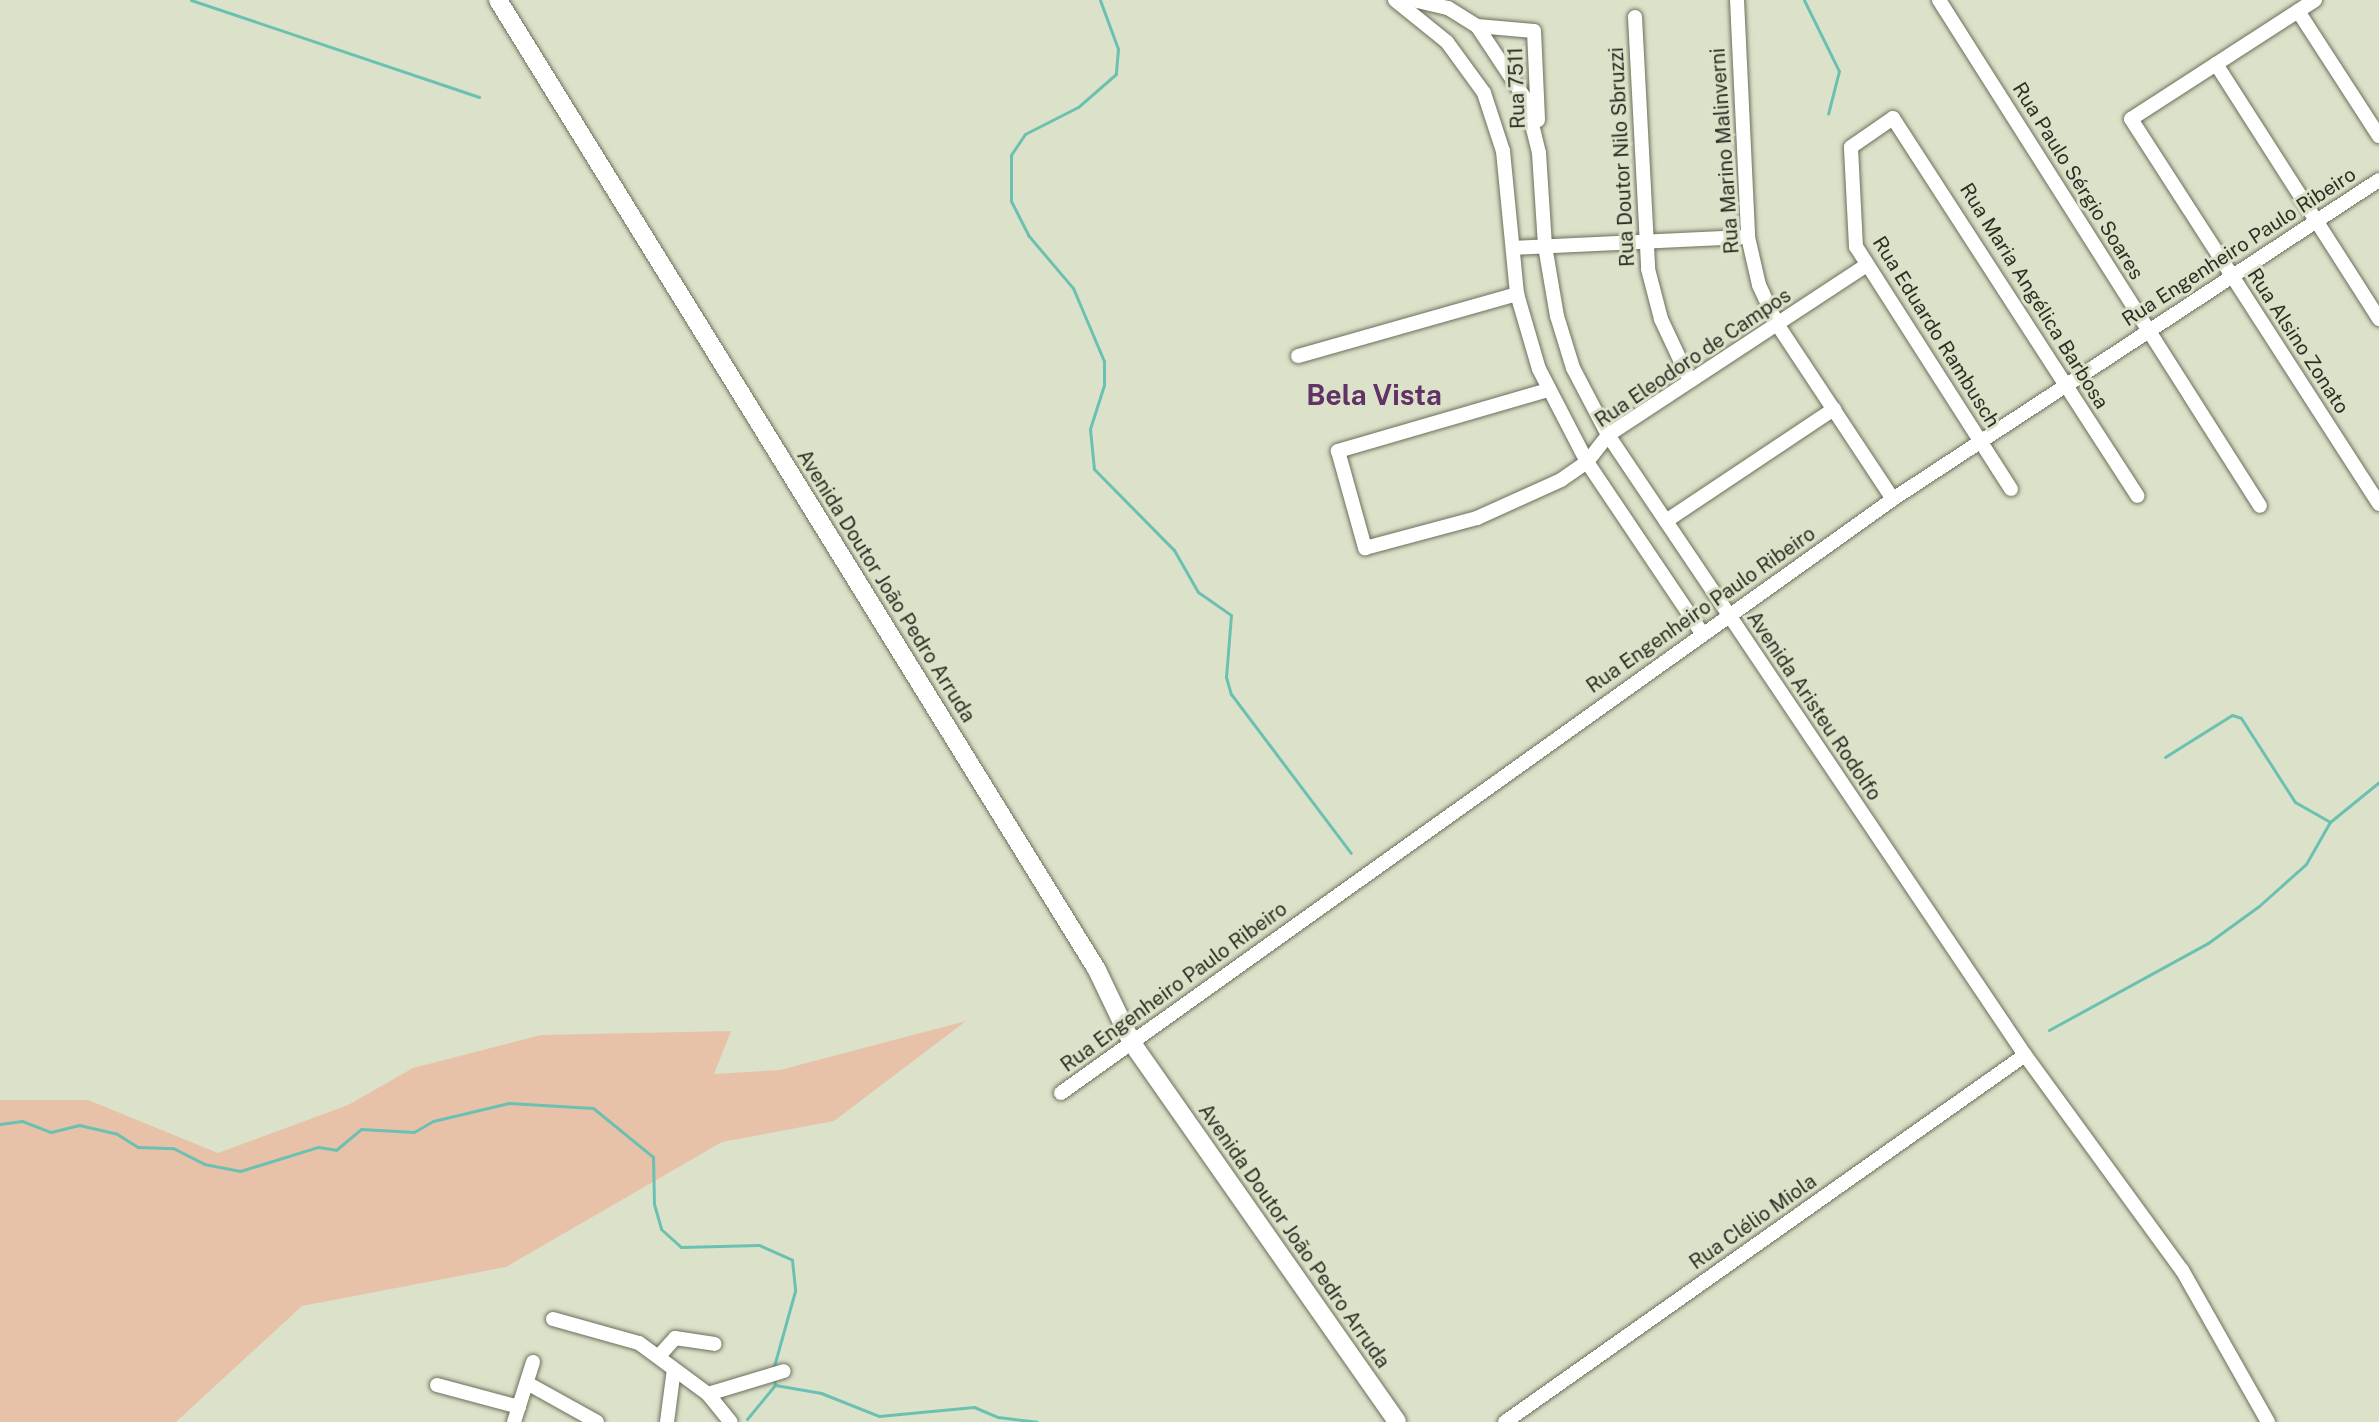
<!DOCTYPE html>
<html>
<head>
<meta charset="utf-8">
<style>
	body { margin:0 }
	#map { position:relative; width:2379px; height:1422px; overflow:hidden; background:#dce2c9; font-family:"Public Sans",sans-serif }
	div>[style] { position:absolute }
	.green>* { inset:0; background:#e7c2a9 }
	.stream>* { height:3px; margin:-1.5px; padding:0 1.5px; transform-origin:1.5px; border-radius:1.5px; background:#6bc1b1 }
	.roads { filter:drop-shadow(0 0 2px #6a705a) drop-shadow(0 0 2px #6a705a) }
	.minor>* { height:14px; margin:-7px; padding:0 7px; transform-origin:7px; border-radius:7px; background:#fff }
	.major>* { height:18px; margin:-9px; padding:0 9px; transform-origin:9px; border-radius:9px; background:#fff }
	span { translate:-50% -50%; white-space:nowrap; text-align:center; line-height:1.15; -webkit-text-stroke:6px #dce2c9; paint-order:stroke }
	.street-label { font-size:20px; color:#2c2f25 }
	.district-label { font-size:28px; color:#613266; font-weight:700 }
</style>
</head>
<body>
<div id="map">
	<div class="green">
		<div style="clip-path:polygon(966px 1021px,834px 1121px,722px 1142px,506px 1267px,302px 1306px,176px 1422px,0 1422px,0 1100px,88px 1100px,218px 1153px,348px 1105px,413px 1068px,541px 1035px,731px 1031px,714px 1074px,780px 1070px)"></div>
	</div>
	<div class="stream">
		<div style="left:191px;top:0;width:304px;rotate:18.6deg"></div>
		<div style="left:1100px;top:0;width:52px;rotate:69.8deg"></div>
		<div style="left:1118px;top:49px;width:25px;rotate:95deg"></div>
		<div style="left:1116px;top:74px;width:50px;rotate:139deg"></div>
		<div style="left:1078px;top:107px;width:59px;rotate:153deg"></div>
		<div style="left:1025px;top:134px;width:25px;rotate:124deg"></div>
		<div style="left:1011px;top:155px;width:46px;rotate:90deg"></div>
		<div style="left:1011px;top:201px;width:38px;rotate:63deg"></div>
		<div style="left:1028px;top:235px;width:70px;rotate:49.7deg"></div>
		<div style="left:1073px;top:288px;width:79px;rotate:67deg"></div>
		<div style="left:1104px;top:361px;width:24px;rotate:90deg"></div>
		<div style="left:1104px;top:385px;width:46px;rotate:107.7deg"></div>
		<div style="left:1090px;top:429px;width:40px;rotate:84.3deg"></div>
		<div style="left:1094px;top:469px;width:114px;rotate:45.4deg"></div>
		<div style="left:1174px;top:550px;width:48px;rotate:60.3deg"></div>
		<div style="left:1198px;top:592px;width:40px;rotate:34.9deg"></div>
		<div style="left:1231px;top:615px;width:62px;rotate:94.6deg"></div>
		<div style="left:1226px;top:677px;width:18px;rotate:74deg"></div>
		<div style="left:1231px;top:694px;width:199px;rotate:53deg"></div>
		<div style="left:1804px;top:0;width:79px;rotate:63.8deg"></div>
		<div style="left:1839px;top:71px;width:44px;rotate:104.3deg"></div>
		<div style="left:2165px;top:757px;width:79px;rotate:-32.1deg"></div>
		<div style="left:2232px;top:715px;width:9px;rotate:18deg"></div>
		<div style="left:2241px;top:718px;width:100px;rotate:57.3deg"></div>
		<div style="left:2295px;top:802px;width:40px;rotate:29.7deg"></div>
		<div style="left:2049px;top:1030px;width:181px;rotate:-28.7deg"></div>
		<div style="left:2208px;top:943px;width:63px;rotate:-36deg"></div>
		<div style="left:2259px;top:906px;width:63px;rotate:-41.8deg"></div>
		<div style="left:2306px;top:864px;width:48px;rotate:-60.3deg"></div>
		<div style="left:2330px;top:822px;width:63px;rotate:-39.2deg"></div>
		<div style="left:0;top:1124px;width:22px;rotate:-8deg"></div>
		<div style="left:22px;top:1121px;width:31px;rotate:21deg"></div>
		<div style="left:51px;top:1132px;width:29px;rotate:-14deg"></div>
		<div style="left:79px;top:1125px;width:39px;rotate:13deg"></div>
		<div style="left:117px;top:1134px;width:25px;rotate:32deg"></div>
		<div style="left:138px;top:1147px;width:35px;rotate:2deg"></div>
		<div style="left:173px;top:1148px;width:35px;rotate:27deg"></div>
		<div style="left:204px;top:1164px;width:37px;rotate:11deg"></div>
		<div style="left:240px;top:1171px;width:82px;rotate:-17.1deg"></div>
		<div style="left:318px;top:1147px;width:18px;rotate:9deg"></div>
		<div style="left:336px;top:1150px;width:33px;rotate:-40deg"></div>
		<div style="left:361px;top:1129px;width:53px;rotate:3.2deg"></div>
		<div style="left:414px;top:1132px;width:22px;rotate:-30deg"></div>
		<div style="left:433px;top:1121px;width:78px;rotate:-13.3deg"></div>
		<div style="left:509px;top:1103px;width:84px;rotate:3.4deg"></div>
		<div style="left:593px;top:1108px;width:77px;rotate:39.2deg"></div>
		<div style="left:653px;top:1157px;width:47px;rotate:88.8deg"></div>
		<div style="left:654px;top:1204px;width:26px;rotate:74deg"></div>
		<div style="left:661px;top:1229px;width:27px;rotate:42deg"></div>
		<div style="left:681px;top:1247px;width:78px;rotate:-1.5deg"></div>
		<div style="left:759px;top:1245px;width:36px;rotate:24deg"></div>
		<div style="left:792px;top:1260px;width:31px;rotate:84deg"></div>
		<div style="left:795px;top:1291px;width:82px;rotate:105.6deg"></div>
		<div style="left:775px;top:1385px;width:47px;rotate:9.9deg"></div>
		<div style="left:821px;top:1393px;width:62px;rotate:21.6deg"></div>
		<div style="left:879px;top:1416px;width:95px;rotate:-5.4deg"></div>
		<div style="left:974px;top:1407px;width:26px;rotate:23deg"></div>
		<div style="left:998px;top:1417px;width:39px;rotate:7deg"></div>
		<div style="left:747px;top:1419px;width:44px;rotate:-50.5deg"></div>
		<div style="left:775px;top:1385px;width:8px;rotate:-97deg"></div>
	</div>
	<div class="roads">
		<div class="minor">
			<div style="left:1395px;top:0;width:67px;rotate:38.9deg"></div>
			<div style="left:1447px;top:42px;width:63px;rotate:54deg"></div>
			<div style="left:1484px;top:93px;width:61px;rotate:71.9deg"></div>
			<div style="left:1503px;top:151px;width:144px;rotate:84.4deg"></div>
			<div style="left:1517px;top:294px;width:78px;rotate:73.7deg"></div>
			<div style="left:1539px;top:369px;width:105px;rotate:62.7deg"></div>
			<div style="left:1587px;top:462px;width:206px;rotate:56.1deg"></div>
			<div style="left:1413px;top:0;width:36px;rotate:13deg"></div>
			<div style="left:1448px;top:8px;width:34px;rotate:32deg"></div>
			<div style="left:1477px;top:26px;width:89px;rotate:56.5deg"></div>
			<div style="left:1526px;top:100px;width:55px;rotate:76.2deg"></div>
			<div style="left:1539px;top:153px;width:93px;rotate:86.3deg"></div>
			<div style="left:1545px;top:246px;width:71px;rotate:80.3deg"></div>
			<div style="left:1557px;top:316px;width:54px;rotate:72.9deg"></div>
			<div style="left:1573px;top:368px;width:76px;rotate:62.4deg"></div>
			<div style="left:1608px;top:435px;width:747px;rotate:56.08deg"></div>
			<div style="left:2025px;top:1055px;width:266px;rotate:53.9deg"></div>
			<div style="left:2182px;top:1270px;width:175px;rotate:60.5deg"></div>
			<div style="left:1737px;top:0;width:237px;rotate:87.3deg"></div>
			<div style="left:1748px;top:237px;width:49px;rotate:77.1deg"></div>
			<div style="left:1759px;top:285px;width:43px;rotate:65.2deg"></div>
			<div style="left:1777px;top:324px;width:210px;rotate:56.5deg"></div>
			<div style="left:1939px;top:0;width:599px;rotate:57.61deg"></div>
			<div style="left:2315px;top:0;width:219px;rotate:147.1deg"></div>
			<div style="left:2131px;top:119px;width:458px;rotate:57.2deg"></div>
			<div style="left:2298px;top:11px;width:149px;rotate:57.1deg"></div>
			<div style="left:1635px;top:17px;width:252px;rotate:87deg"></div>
			<div style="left:1648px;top:269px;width:52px;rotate:75.4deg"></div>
			<div style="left:1661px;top:319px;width:68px;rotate:64.9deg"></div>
			<div style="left:1477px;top:26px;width:57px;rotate:5deg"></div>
			<div style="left:1534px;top:31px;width:89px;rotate:87.4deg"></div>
			<div style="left:2216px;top:64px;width:303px;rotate:57.4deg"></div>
			<div style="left:1513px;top:248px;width:235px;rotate:-2.7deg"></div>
			<div style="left:1298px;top:356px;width:228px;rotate:-15.8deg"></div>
			<div style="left:1548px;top:390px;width:219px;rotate:163.8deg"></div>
			<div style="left:1338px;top:451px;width:101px;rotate:74.4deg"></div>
			<div style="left:1365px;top:548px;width:116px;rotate:-15deg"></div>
			<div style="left:1477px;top:518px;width:92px;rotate:-24.3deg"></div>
			<div style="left:1561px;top:480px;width:32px;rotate:-35deg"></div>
			<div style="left:1587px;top:462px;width:34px;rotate:-52deg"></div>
			<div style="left:1608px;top:435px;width:310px;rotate:-33.3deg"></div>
			<div style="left:2011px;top:489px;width:287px;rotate:-122.6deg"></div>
			<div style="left:1856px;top:247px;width:100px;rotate:-92.9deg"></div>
			<div style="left:1851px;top:147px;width:51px;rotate:-34.6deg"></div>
			<div style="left:1893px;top:118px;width:450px;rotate:57.1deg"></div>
			<div style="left:1666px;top:521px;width:202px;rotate:-33.7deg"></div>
			<div style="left:1061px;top:1093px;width:1022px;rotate:-35.52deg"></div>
			<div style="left:1893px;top:499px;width:581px;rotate:-33.28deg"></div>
			<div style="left:553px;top:1319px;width:89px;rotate:15.6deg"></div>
			<div style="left:639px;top:1343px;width:86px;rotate:36.5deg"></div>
			<div style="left:708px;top:1394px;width:79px;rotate:-16.8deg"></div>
			<div style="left:659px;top:1356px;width:24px;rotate:-48deg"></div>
			<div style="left:675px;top:1338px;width:40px;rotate:8.5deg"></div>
			<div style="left:527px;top:1383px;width:80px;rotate:29.1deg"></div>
			<div style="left:437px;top:1385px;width:85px;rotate:15deg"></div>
			<div style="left:708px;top:1394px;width:36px;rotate:51deg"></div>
			<div style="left:514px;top:1422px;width:63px;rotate:-72.4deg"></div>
			<div style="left:667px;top:1422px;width:53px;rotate:-82.5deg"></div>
			<div style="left:1505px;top:1422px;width:636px;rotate:-35.21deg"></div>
		</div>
		<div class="major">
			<div style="left:498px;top:0;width:1140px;rotate:58.3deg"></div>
			<div style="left:1097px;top:970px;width:81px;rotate:64.4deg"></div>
			<div style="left:1132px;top:1043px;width:462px;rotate:55deg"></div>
		</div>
	</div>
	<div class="street-label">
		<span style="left:1517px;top:88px;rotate:-92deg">Rua 7511</span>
		<span style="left:1725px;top:151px;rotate:-94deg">Rua Marino Malinverni</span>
		<span style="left:1622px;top:157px;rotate:-93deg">Rua Doutor Nilo Sbruzzi</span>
		<span style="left:2078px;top:181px;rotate:58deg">Rua Paulo Sérgio Soares</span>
		<span style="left:2239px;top:247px;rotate:-33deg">Rua Engenheiro Paulo Ribeiro</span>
		<span style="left:2034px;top:296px;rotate:58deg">Rua Maria Angélica Barbosa</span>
		<span style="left:1936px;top:332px;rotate:58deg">Rua Eduardo Rambusch</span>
		<span style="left:2298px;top:341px;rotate:57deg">Rua Alsino Zonato</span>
		<span style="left:1693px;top:358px;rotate:-34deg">Rua Eleodoro de Campos</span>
		<span style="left:886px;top:586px;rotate:58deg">Avenida Doutor João Pedro Arruda</span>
		<span style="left:1701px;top:610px;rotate:-35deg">Rua Engenheiro Paulo Ribeiro</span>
		<span style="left:1814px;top:706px;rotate:56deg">Avenida Aristeu Rodolfo</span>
		<span style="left:1174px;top:987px;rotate:-36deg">Rua Engenheiro Paulo Ribeiro</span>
		<span style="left:1753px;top:1222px;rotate:-35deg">Rua Clélio Miola</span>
		<span style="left:1294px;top:1236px;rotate:55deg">Avenida Doutor João Pedro Arruda</span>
	</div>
	<div class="district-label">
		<span style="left:1374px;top:395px">Bela Vista</span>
	</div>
</div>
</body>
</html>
